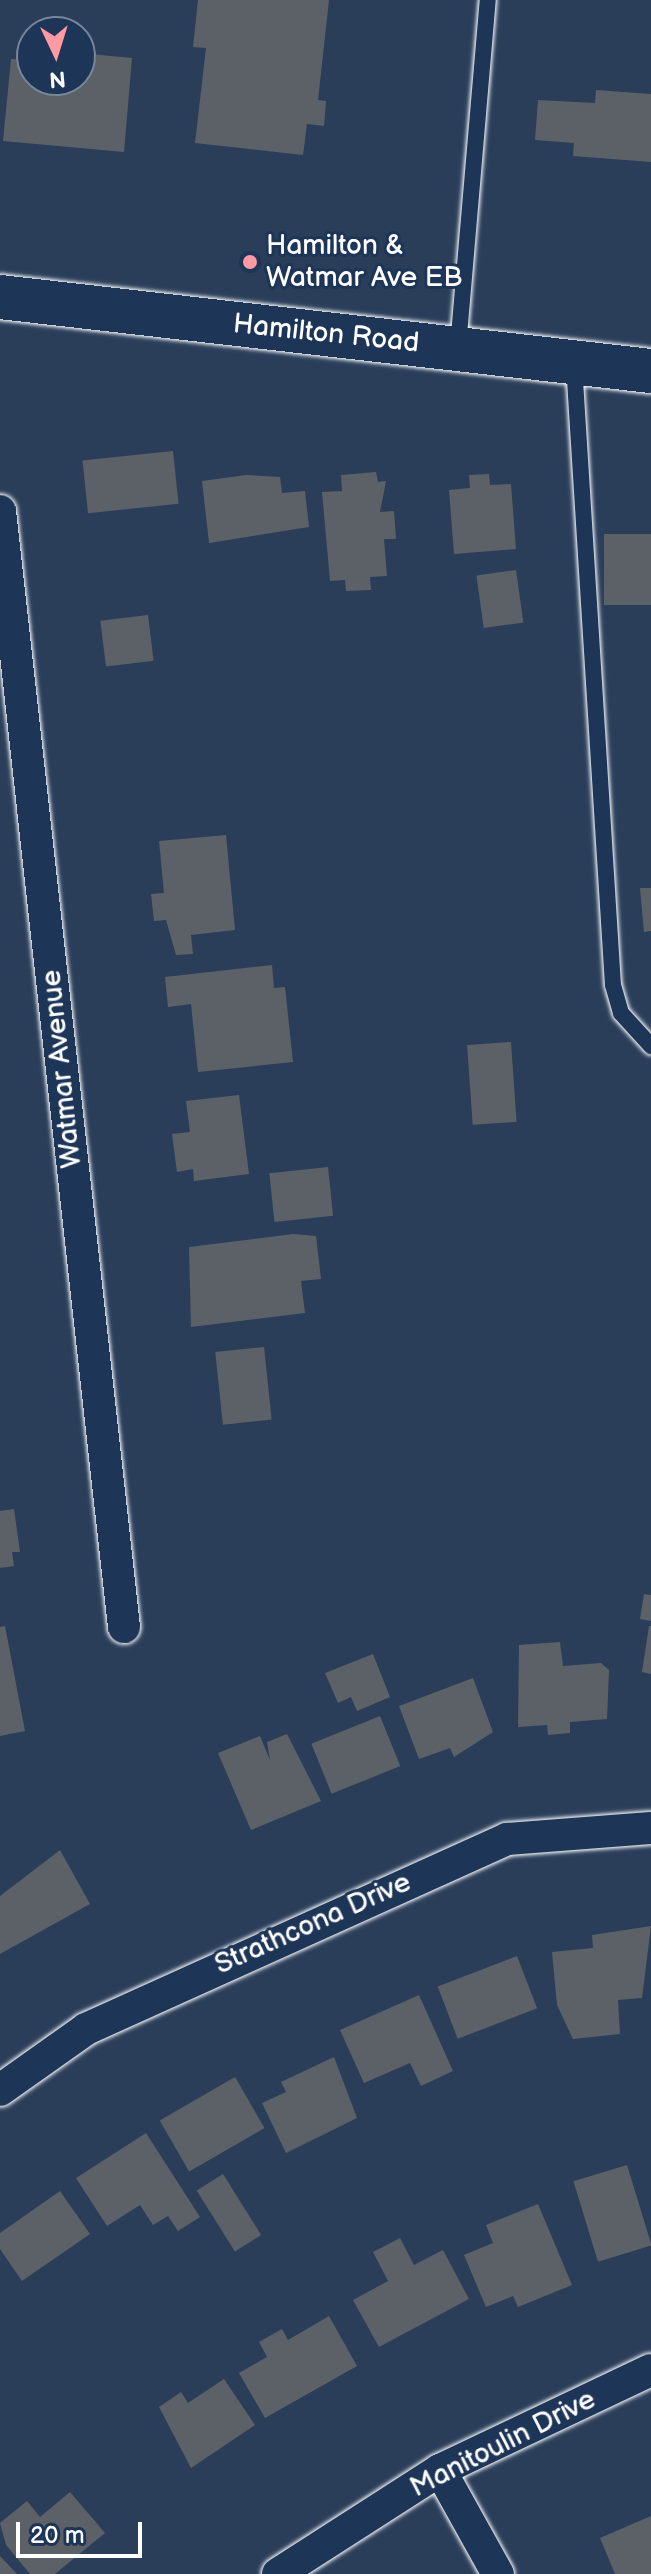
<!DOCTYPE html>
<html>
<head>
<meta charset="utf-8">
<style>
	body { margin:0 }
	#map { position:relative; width:651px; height:2574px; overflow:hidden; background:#2a3e5a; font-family:"Balsamiq Sans",sans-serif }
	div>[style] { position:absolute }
	.building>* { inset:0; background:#5c6168; transform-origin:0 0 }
	.roads { filter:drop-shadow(0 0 2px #fff) drop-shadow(0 0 2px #fff) }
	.lane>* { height:16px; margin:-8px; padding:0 8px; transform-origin:8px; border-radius:8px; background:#1d3557 }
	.street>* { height:32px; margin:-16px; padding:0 16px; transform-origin:16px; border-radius:16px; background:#1d3557 }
	.secondary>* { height:44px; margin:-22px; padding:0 22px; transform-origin:22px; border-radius:22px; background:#1d3557 }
	.dots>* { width:22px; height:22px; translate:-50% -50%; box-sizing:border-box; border:4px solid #1d3557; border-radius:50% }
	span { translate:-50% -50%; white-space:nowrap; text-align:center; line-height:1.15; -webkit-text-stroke:6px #1d3557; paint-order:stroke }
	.poi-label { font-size:28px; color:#fff }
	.left { translate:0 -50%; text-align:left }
	.street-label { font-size:28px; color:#fff }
	.north { position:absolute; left:16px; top:16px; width:80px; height:80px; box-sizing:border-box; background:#1d3557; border:2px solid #77869a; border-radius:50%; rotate:176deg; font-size:22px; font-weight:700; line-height:32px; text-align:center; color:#fff }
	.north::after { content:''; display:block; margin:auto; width:28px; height:36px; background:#ff9aa2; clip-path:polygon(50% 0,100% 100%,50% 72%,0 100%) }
	.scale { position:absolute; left:16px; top:2522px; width:126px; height:36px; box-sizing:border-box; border:4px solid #fff; border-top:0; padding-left:10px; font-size:24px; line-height:28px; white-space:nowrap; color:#fff; -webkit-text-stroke:6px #1d3557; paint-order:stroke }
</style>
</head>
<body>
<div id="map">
	<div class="building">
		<div style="clip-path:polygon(198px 0,329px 0,318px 100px,326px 101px,324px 126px,307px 124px,303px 155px,195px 143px,206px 48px,193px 47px)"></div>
		<div style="clip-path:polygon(80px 53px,132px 58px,124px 152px,3px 141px,11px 59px,32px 60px,32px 80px,80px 80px)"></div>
		<div style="clip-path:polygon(596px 90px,651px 94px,651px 162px,573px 156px,574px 143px,535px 140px,538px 100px,595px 103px)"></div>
		<div style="left:173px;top:451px;width:53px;height:91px;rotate:84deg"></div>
		<div style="clip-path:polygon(376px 472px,378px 482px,386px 481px,380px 512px,394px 511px,396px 539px,384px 539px,387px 576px,370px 577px,371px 590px,346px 591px,345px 580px,330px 581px,322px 492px,342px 491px,341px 475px)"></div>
		<div style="clip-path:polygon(489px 474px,490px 485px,511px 484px,516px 549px,454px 554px,449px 490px,470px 488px,469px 475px)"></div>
		<div style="clip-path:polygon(246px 475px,280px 477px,282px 493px,305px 491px,309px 527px,209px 543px,202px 481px)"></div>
		<div style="left:651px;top:534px;width:71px;height:47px;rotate:90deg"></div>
		<div style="left:516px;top:570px;width:53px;height:40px;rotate:82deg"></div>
		<div style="left:148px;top:615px;width:46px;height:48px;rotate:83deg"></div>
		<div style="clip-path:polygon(226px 835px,235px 930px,191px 935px,193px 954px,176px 955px,166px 920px,154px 921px,151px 894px,164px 893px,159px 841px)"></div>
		<div style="clip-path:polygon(640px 888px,651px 888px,651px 931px,644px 932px)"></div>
		<div style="clip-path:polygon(272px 965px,274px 988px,285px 987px,293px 1062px,198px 1072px,191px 1004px,168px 1007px,165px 977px)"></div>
		<div style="left:511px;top:1042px;width:80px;height:44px;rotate:86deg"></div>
		<div style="clip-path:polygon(239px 1095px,249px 1174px,194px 1181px,193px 1169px,177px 1172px,172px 1134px,190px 1132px,186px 1101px)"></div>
		<div style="left:328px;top:1167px;width:49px;height:59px;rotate:84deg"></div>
		<div style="clip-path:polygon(293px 1234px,316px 1236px,321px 1279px,301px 1281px,305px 1313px,191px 1327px,189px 1247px)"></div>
		<div style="left:264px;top:1347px;width:73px;height:49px;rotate:84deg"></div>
		<div style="clip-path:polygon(14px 1509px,20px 1552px,12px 1552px,14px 1566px,0 1568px,0 1511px)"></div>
		<div style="clip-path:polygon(644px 1594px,651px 1595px,651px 1621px,640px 1619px)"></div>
		<div style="clip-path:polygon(5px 1626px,25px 1731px,0 1736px,0 1627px)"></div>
		<div style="clip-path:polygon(649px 1626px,651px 1626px,651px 1674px,642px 1672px)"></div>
		<div style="clip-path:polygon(560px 1642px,563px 1666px,601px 1663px,609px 1670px,607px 1719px,570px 1722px,570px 1733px,548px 1735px,547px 1725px,518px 1727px,519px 1645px)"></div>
		<div style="clip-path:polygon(373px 1654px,390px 1697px,357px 1711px,351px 1697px,338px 1703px,325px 1673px)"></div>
		<div style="clip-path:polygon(473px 1678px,493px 1732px,454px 1757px,450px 1748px,419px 1759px,399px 1706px)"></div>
		<div style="left:380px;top:1716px;width:54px;height:74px;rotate:68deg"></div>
		<div style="clip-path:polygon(287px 1734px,321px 1801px,251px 1830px,218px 1753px,260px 1736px,270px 1760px,267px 1742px)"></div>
		<div style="clip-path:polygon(60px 1850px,90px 1904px,0 1954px,0 1896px)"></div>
		<div style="clip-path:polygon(651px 1926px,642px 1998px,618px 2000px,620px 2034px,573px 2039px,557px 2005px,552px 1952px,593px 1948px,592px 1935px)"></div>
		<div style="left:517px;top:1956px;width:56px;height:85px;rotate:69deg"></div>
		<div style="clip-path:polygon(419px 1995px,453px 2071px,421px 2086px,410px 2063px,364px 2083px,340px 2030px)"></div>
		<div style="clip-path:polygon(334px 2057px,357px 2118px,286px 2153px,262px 2103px,286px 2092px,281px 2082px)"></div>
		<div style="left:235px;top:2077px;width:59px;height:87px;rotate:60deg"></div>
		<div style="clip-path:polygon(146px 2133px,200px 2217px,178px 2231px,168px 2216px,153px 2225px,140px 2205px,107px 2226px,76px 2178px)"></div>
		<div style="left:627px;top:2165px;width:84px;height:56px;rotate:73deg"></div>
		<div style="left:223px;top:2174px;width:72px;height:31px;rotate:58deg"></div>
		<div style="clip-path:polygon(60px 2191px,90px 2234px,22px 2281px,0 2249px,0 2233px)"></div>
		<div style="clip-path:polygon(538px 2204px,572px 2285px,518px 2307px,513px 2296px,486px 2307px,464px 2255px,493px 2243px,486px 2225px)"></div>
		<div style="clip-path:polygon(400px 2238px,414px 2265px,443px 2250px,469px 2299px,379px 2347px,353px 2300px,388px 2281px,373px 2252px)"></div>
		<div style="clip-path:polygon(329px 2316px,357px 2366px,265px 2418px,239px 2373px,267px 2357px,259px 2342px,282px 2329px,288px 2340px)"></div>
		<div style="clip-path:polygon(224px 2379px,255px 2425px,191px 2468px,159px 2407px,181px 2392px,188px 2403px)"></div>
		<div style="clip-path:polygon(70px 2492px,105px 2533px,55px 2574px,30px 2574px,6px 2545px,0 2523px,27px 2501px,40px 2517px)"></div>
		<div style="clip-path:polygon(651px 2516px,651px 2574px,615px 2574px,600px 2538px)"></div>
		<div style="clip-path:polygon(0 2556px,17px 2574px,0 2574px)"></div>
	</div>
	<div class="roads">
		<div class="lane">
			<div style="left:458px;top:347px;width:348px;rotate:-85.1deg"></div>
			<div style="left:574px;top:364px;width:622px;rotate:86.41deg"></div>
			<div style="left:613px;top:985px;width:29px;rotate:74deg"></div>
			<div style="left:621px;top:1013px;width:45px;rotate:47.7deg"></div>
		</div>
		<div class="street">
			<div style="left:0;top:511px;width:1123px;rotate:83.66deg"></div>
			<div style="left:0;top:2090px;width:105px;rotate:-35.3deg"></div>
			<div style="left:86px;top:2029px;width:462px;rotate:-24.3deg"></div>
			<div style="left:507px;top:1839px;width:144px;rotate:-4.4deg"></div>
			<div style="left:440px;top:2470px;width:119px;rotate:60.9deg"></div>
			<div style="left:278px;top:2574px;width:193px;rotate:-32.7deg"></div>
			<div style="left:440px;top:2470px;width:233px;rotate:-25.4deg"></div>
		</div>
		<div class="secondary">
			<div style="left:0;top:297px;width:655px;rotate:6.49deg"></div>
		</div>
	</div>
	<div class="dots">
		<div style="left:250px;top:262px;background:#ff9aa2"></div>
	</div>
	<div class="poi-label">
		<span class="left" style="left:266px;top:262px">Hamilton &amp;<br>Watmar Ave EB</span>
	</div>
	<div class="street-label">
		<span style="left:326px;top:334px;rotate:6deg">Hamilton Road</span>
		<span style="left:62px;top:1069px;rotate:-96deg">Watmar Avenue</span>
		<span style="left:313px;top:1924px;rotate:-24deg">Strathcona Drive</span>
		<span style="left:503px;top:2444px;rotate:-27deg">Manitoulin Drive</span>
	</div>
	<div class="north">N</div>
	<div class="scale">20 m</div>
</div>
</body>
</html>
